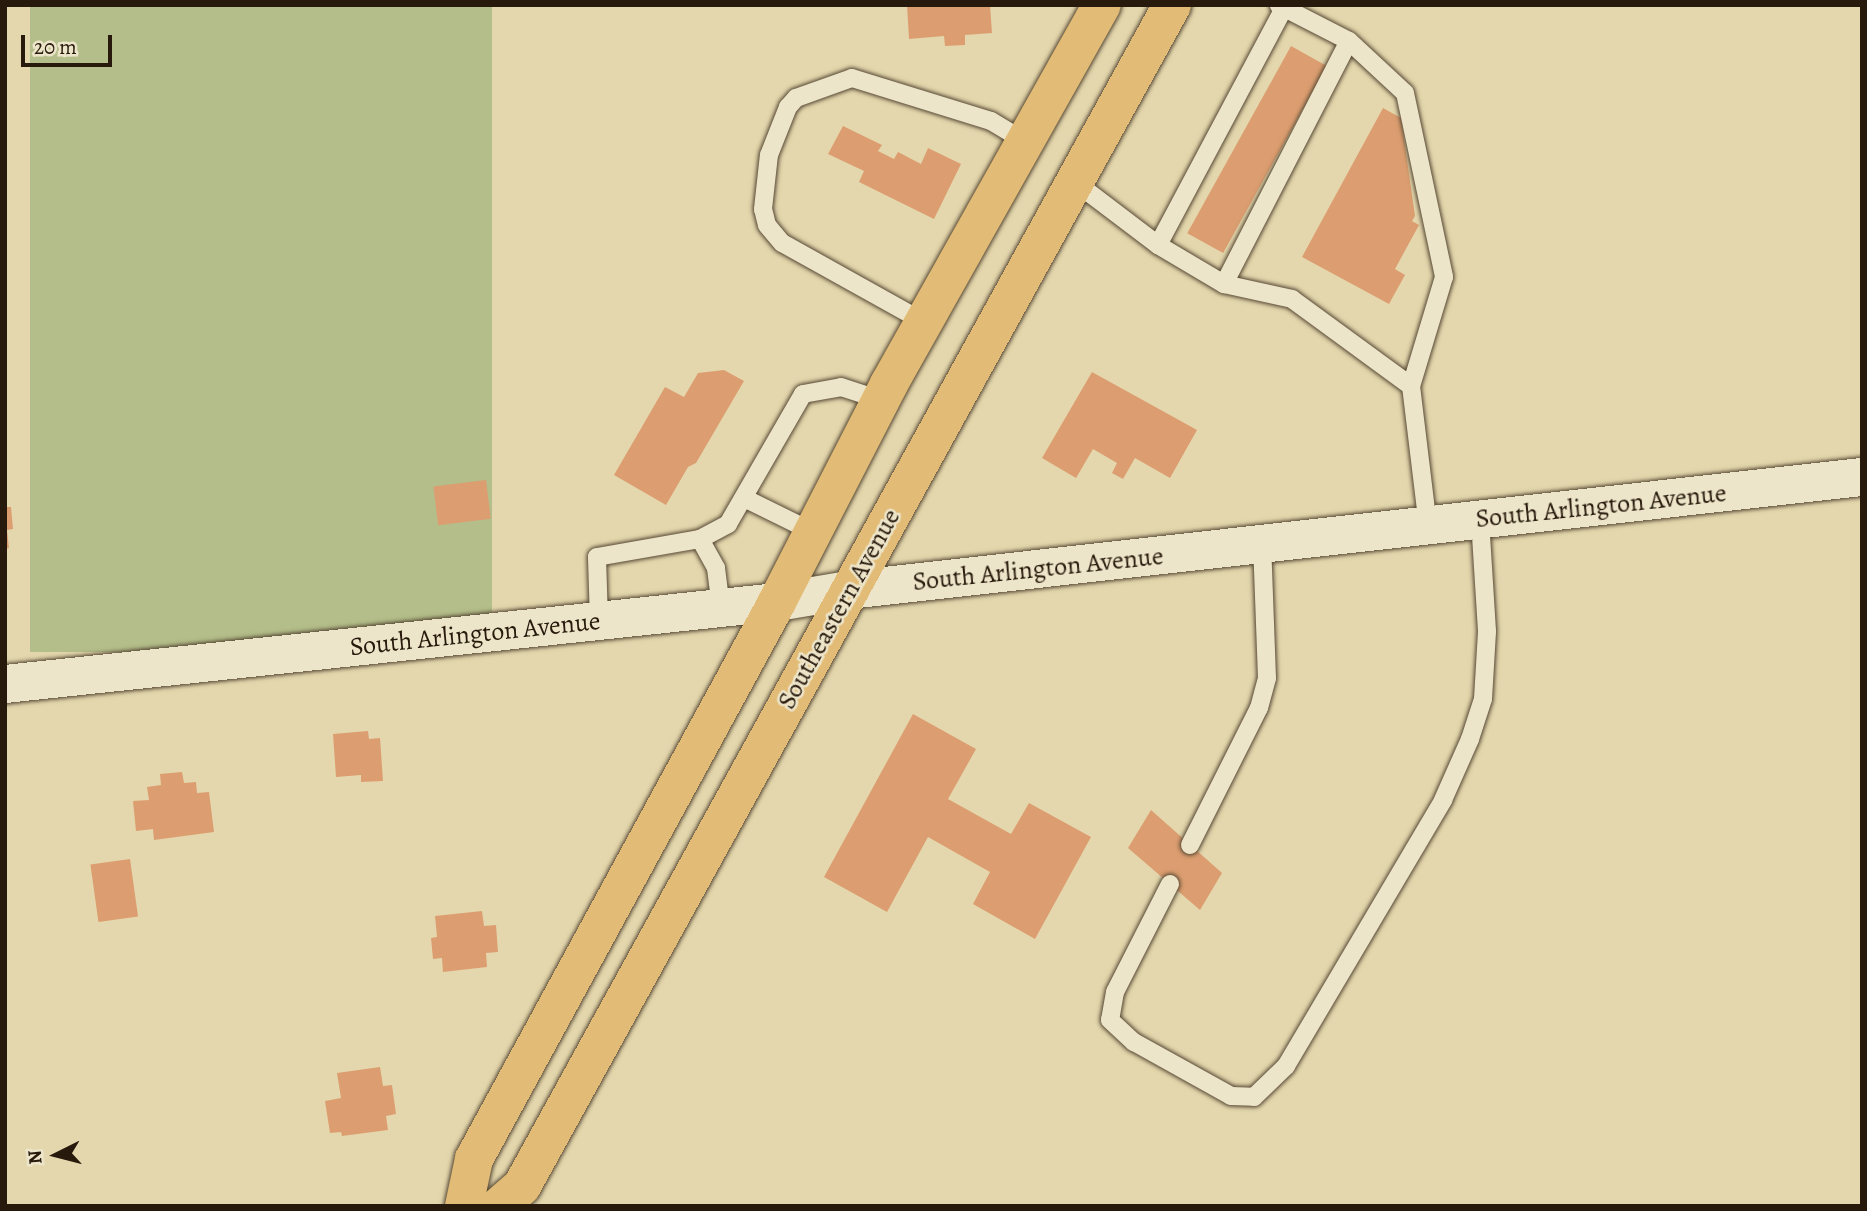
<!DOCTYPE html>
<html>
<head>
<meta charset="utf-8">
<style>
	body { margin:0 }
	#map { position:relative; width:1867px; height:1211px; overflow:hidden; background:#e4d7ad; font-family:Alegreya,serif }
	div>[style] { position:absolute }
	.green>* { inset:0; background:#b4be8a; transform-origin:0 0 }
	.building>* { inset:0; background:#dc9e70; transform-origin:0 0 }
	.roads { filter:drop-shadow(0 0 2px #564834) drop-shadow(0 0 2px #564834) }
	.lane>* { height:18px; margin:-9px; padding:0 9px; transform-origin:9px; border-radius:9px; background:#ede5ca }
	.secondary>* { height:38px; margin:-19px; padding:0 19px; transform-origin:19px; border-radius:19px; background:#ede5ca }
	.primary>* { height:38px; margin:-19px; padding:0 19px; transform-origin:19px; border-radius:19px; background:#e2bc76 }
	span { translate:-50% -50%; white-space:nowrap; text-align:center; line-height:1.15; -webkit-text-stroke:5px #ede5ca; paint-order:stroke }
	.street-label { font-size:26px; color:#27190b }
	.frame { position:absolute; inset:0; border:7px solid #27190b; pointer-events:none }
	.north { position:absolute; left:21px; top:1120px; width:70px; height:70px; -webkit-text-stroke:5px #ede5ca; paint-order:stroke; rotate:264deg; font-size:19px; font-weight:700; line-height:28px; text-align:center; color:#27190b }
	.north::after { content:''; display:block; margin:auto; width:24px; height:32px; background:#27190b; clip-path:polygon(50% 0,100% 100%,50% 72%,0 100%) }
	.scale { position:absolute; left:21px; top:35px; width:91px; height:32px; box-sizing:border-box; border:4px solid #27190b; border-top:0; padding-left:9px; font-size:21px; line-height:24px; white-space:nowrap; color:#27190b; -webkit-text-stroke:5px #ede5ca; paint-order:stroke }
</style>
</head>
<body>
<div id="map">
	<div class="green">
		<div style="left:30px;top:5px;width:462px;height:647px"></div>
	</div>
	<div class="building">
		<div style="clip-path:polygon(907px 5px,990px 5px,992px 33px,965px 35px,965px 45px,945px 46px,944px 36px,909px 39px)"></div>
		<div style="left:1291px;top:46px;width:41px;height:214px;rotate:29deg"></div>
		<div style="clip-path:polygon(1383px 108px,1401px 118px,1415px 216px,1412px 221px,1419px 225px,1395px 269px,1405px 275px,1389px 304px,1302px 257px)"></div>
		<div style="clip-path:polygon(843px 126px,882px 145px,878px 151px,894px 159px,898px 152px,921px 164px,928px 148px,961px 164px,934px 219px,859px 182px,864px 171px,828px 154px)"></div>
		<div style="clip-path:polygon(724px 370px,744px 381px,696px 463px,688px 467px,666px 505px,614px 475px,665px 387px,684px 397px,698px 373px)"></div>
		<div style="clip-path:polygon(1092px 372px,1197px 430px,1170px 478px,1135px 458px,1123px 479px,1112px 473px,1117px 463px,1093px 449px,1076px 478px,1042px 458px)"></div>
		<div style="left:486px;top:480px;width:39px;height:53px;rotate:83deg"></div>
		<div style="clip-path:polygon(5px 507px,11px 507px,13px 529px,7px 530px,9px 548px,5px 549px)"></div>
		<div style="clip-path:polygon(913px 714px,976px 749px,948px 799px,1011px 834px,1029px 803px,1091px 837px,1035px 939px,973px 904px,990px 872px,928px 837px,887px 912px,824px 877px)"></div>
		<div style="clip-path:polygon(368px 731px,369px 739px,380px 738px,383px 781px,361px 782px,361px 775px,336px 777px,333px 734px)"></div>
		<div style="clip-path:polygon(182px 772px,184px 783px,196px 782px,197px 793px,209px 792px,214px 832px,154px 840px,153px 829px,136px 831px,133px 801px,149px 800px,147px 787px,161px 785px,160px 774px)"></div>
		<div style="clip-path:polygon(1151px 810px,1222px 873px,1200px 910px,1128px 848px)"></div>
		<div style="left:130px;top:859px;width:58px;height:40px;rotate:82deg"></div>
		<div style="clip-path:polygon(482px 911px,484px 926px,496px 925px,498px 952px,486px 953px,487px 967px,443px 972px,442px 958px,433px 959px,431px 938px,437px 937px,435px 916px)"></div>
		<div style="clip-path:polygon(380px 1067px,383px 1086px,392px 1085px,396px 1114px,386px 1116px,388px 1130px,342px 1136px,341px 1132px,330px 1133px,325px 1101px,341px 1098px,337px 1073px)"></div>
	</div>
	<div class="roads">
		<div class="lane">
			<div style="left:1349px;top:41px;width:76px;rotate:42.9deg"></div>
			<div style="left:1405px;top:93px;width:188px;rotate:78deg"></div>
			<div style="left:1444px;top:277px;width:114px;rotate:106.8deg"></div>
			<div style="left:1411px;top:386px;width:141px;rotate:83.1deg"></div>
			<div style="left:1075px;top:182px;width:104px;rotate:37.2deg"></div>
			<div style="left:1158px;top:245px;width:77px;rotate:30.6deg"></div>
			<div style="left:1224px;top:284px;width:273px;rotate:-62.8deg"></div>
			<div style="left:1349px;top:41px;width:79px;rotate:-152.8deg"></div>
			<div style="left:1158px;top:245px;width:268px;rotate:-62deg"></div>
			<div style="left:1224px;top:284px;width:70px;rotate:12.4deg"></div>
			<div style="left:1292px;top:299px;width:147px;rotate:36.2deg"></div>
			<div style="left:924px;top:322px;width:162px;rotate:-150.9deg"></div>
			<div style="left:782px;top:243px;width:23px;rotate:-130deg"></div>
			<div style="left:767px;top:225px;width:16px;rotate:-104deg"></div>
			<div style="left:763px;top:209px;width:54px;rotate:-83.7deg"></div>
			<div style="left:769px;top:155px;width:52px;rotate:-68.4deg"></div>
			<div style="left:788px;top:107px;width:12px;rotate:-48deg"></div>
			<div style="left:796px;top:98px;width:59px;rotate:-19.7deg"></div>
			<div style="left:852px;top:78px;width:145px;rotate:17.2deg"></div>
			<div style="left:991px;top:121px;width:41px;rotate:31deg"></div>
			<div style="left:744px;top:498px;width:77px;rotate:26.2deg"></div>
			<div style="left:700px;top:539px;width:33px;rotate:61deg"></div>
			<div style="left:716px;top:568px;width:40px;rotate:82.9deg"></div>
			<div style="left:599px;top:621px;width:64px;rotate:-91.8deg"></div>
			<div style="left:597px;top:557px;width:105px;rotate:-9.9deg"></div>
			<div style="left:700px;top:539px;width:32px;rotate:-28deg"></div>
			<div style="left:728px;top:524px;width:150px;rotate:-60deg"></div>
			<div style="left:803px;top:394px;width:39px;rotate:-10deg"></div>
			<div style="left:841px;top:387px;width:42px;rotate:18deg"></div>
			<div style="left:1190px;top:845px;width:153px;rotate:-63.3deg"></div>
			<div style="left:1259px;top:708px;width:31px;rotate:-75deg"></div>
			<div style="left:1267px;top:678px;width:134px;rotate:-92.1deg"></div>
			<div style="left:1170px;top:884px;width:121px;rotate:117deg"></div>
			<div style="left:1115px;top:992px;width:28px;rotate:100deg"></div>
			<div style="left:1110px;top:1020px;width:33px;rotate:43deg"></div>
			<div style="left:1134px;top:1042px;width:111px;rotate:29.1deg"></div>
			<div style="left:1231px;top:1096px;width:23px;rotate:2deg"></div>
			<div style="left:1254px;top:1097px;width:45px;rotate:-44.1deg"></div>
			<div style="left:1286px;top:1066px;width:309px;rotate:-59.4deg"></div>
			<div style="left:1443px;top:800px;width:67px;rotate:-66.1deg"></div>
			<div style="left:1470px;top:739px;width:42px;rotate:-72deg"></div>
			<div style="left:1483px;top:699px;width:68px;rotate:-86.6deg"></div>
			<div style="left:1487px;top:631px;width:111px;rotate:-93.6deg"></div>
		</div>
		<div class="secondary">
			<div style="left:5px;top:684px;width:776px;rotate:-6.06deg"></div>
			<div style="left:777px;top:602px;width:73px;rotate:-9.5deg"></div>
			<div style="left:849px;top:590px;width:1019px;rotate:-6.37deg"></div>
		</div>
		<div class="primary">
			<div style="left:464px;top:1206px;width:48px;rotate:-78deg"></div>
			<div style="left:474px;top:1159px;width:634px;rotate:-61.45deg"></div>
			<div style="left:777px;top:602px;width:245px;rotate:-62.8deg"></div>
			<div style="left:889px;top:384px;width:435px;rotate:-60.7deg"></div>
			<div style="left:499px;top:1206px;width:30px;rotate:-41deg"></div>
			<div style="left:522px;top:1186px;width:1348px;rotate:-61.17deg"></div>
		</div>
	</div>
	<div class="street-label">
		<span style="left:1601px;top:506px;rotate:-6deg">South Arlington Avenue</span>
		<span style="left:1038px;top:569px;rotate:-6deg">South Arlington Avenue</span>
		<span style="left:839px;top:609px;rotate:-61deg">Southeastern Avenue</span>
		<span style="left:475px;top:634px;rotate:-6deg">South Arlington Avenue</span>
	</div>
	<div class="frame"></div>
	<div class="north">N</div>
	<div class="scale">20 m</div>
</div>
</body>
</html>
